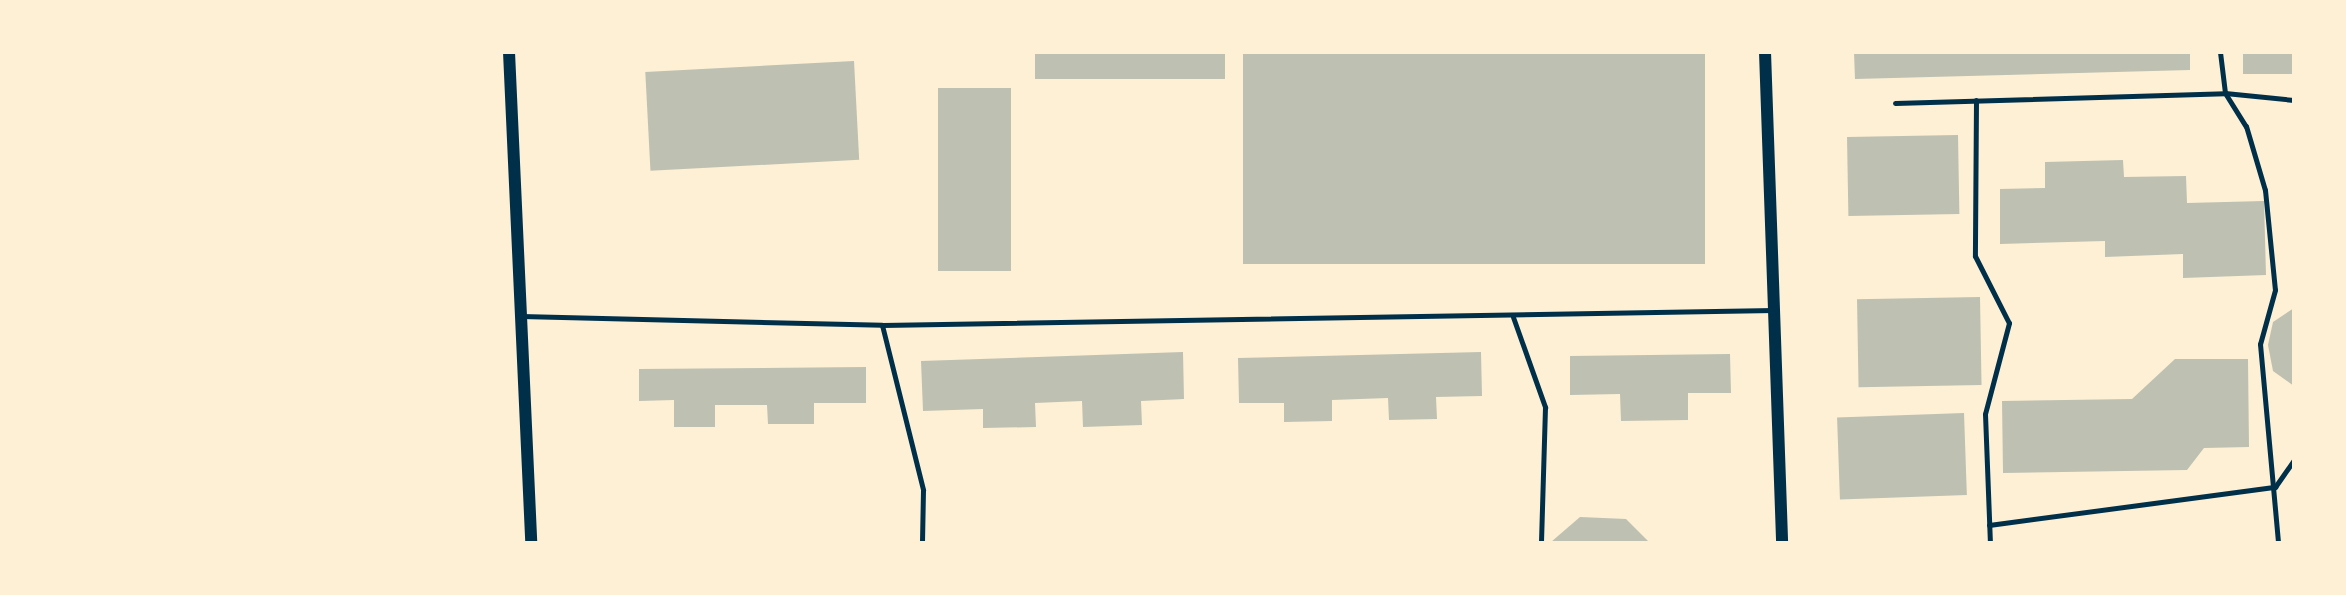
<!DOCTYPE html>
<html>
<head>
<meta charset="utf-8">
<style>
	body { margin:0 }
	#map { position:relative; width:2346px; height:595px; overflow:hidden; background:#fdf0d5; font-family:"Fira Sans",sans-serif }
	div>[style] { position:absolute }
	.building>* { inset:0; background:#bec0b2; transform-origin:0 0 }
	.service>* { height:5px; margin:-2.5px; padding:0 2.5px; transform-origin:2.5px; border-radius:2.5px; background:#003049 }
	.tertiary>* { height:12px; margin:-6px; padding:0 6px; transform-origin:6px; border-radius:6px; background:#003049 }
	span { translate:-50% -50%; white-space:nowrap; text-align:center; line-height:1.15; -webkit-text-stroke:6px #fdf0d5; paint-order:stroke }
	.frame { position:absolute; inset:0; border:54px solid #fdf0d5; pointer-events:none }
</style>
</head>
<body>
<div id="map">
	<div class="building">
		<div style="left:1035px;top:52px;width:190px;height:27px"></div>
		<div style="left:1243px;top:52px;width:462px;height:212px"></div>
		<div style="clip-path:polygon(1854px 52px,2190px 52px,2190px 70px,1855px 79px)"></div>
		<div style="left:2243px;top:52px;width:51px;height:22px"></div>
		<div style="left:854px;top:61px;width:99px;height:209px;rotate:87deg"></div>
		<div style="left:1011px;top:88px;width:183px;height:73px;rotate:90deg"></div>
		<div style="left:1958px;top:135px;width:79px;height:111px;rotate:89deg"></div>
		<div style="clip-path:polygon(2123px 160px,2124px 177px,2186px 176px,2187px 203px,2264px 201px,2266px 275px,2183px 278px,2183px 254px,2105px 257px,2105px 241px,2000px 244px,2000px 189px,2045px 188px,2045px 162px)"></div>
		<div style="left:1980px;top:297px;width:88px;height:123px;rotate:89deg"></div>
		<div style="clip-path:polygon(2294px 308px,2294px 386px,2273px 371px,2268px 345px,2273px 322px)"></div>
		<div style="clip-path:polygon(1183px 352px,1184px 399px,1141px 401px,1142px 425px,1083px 427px,1082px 401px,1035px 403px,1036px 427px,983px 428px,983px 409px,923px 411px,921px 361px)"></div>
		<div style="clip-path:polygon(1481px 352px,1482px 396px,1436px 397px,1437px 419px,1389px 420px,1388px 398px,1332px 400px,1332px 421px,1284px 422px,1284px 403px,1239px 403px,1238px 358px)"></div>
		<div style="clip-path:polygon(1730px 354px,1731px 393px,1688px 393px,1688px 420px,1621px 421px,1620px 394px,1570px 395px,1570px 356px)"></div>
		<div style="clip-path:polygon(2175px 359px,2248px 359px,2249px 447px,2204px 448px,2187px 470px,2003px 473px,2002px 401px,2132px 399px)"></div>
		<div style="clip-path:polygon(866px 367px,866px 403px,814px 403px,814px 424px,768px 424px,767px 405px,715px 405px,715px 427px,674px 427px,674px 400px,639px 401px,639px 369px)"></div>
		<div style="left:1964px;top:413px;width:82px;height:127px;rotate:88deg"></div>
		<div style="clip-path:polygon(1580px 517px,1626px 519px,1649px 542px,1551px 542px)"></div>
	</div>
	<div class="service">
		<div style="left:2220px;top:52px;width:41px;rotate:83deg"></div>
		<div style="left:2225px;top:93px;width:39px;rotate:58deg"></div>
		<div style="left:2246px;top:126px;width:67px;rotate:73.5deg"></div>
		<div style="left:2265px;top:190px;width:100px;rotate:84.3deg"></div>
		<div style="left:2275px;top:290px;width:56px;rotate:105.5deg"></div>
		<div style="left:2260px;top:344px;width:199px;rotate:84.8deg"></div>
		<div style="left:1976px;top:100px;width:156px;rotate:90.4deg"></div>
		<div style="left:1975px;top:256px;width:75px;rotate:63.1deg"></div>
		<div style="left:2009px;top:323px;width:94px;rotate:104.8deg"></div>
		<div style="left:1985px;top:414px;width:128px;rotate:87.8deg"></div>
		<div style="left:1895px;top:103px;width:330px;rotate:-1.7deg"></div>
		<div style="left:2225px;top:93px;width:69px;rotate:5.8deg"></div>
		<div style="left:521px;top:316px;width:361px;rotate:1.4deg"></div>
		<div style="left:882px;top:325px;width:892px;rotate:-0.96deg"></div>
		<div style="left:1513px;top:317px;width:96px;rotate:70.4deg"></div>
		<div style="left:1545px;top:407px;width:135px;rotate:91.7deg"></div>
		<div style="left:882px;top:325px;width:170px;rotate:76deg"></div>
		<div style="left:923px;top:490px;width:52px;rotate:91.1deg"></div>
		<div style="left:1989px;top:525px;width:289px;rotate:-7.6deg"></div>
		<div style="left:2275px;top:487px;width:33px;rotate:-55deg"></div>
	</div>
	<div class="tertiary">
		<div style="left:509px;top:52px;width:490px;rotate:87.4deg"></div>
		<div style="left:1765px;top:52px;width:490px;rotate:88deg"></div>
	</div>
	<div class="frame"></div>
</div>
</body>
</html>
